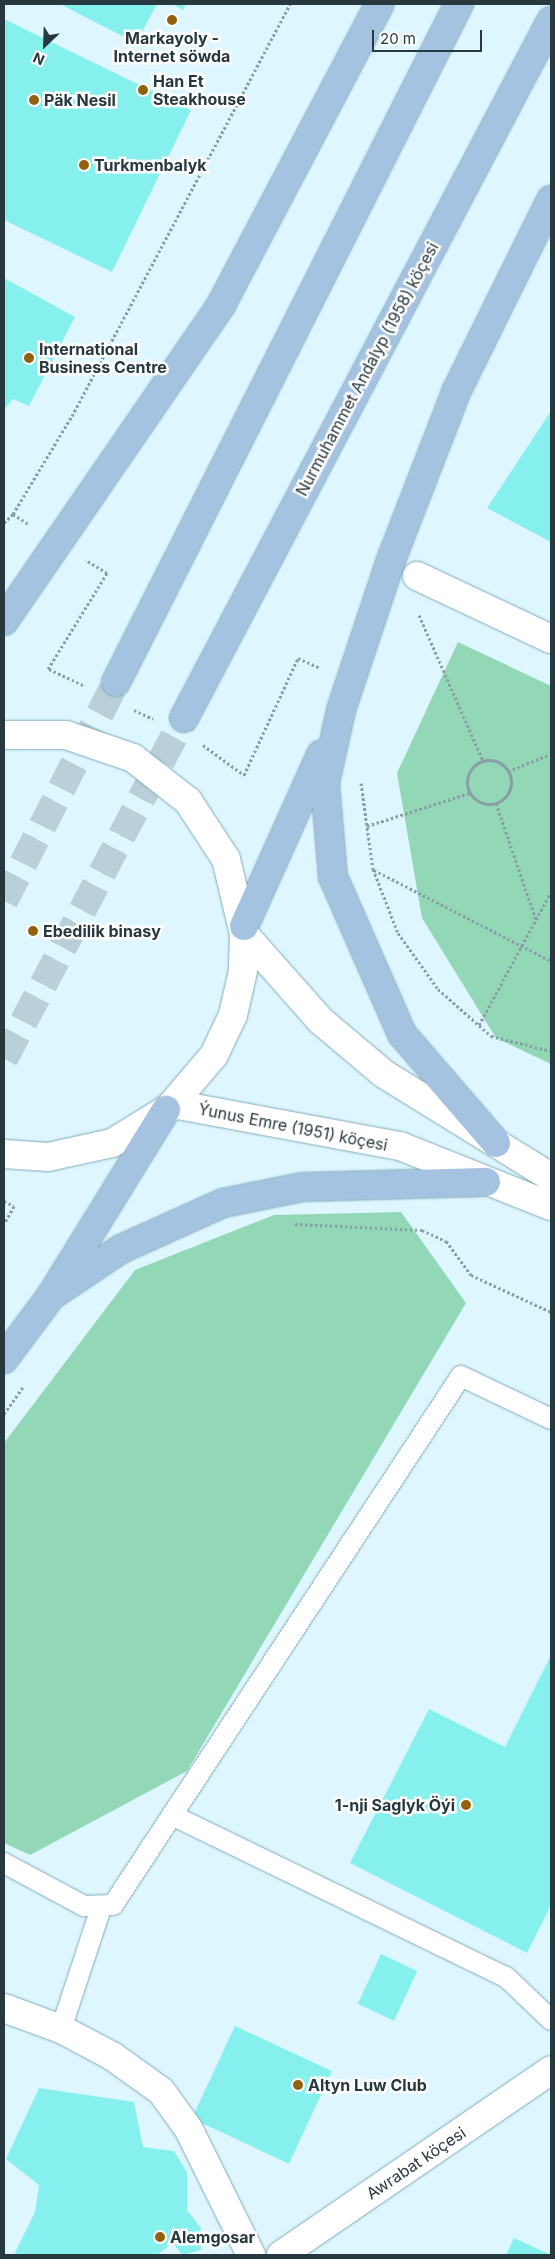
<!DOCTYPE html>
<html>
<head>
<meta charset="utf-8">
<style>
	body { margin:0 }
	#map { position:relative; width:555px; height:2259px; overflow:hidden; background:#ddf6ff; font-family:Inter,sans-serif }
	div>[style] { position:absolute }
	.green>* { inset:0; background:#93d8b6 }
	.building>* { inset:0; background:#86f0ec; transform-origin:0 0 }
	.primary-tunnel>* { height:28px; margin-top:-14px; transform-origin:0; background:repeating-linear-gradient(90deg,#b9d0d8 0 28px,transparent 0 42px) }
	.path>* { height:3px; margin-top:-1.5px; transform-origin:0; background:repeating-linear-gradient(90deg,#889ea5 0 2.5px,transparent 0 5px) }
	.path>.ring { margin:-1.5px; padding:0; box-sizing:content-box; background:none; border:3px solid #889ea5; border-radius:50% }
	.roads { filter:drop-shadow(0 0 1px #82abb9) drop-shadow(0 0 1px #82abb9) }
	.lane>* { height:20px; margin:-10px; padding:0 10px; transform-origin:10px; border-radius:10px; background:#fff }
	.street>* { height:28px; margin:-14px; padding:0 14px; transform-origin:14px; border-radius:14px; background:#fff }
	.secondary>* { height:28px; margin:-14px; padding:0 14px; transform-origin:14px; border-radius:14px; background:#fff }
	.primary>* { height:28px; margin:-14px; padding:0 14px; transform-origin:14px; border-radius:14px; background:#a5c2e1 }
	.dots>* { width:14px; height:14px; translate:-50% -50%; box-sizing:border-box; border:2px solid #fefefe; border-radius:50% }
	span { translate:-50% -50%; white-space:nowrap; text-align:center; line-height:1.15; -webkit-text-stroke:5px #fefefe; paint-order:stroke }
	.poi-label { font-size:16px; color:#27383e; font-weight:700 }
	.left { translate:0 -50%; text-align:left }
	.right { translate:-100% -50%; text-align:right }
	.street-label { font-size:16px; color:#27383e }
	.frame { position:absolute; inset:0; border:5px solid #27383e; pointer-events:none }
	.north { position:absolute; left:20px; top:20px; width:50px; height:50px; -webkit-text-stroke:4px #fefefe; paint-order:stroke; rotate:204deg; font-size:14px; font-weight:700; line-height:20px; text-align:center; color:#27383e }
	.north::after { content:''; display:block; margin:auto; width:18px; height:22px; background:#27383e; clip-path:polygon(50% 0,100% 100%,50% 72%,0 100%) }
	.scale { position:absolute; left:372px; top:30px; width:110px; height:22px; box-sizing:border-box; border:2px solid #27383e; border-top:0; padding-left:6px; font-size:15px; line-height:18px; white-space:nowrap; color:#27383e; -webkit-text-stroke:4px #fefefe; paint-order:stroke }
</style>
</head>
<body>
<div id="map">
	<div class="green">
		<div style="clip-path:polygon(458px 642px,551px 686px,551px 1064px,496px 1038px,422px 918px,397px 773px)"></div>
		<div style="clip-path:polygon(401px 1212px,466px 1303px,187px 1771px,30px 1855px,4px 1843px,4px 1443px,135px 1270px,274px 1215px)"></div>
	</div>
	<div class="building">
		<div style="clip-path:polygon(60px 4px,157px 4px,136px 43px)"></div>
		<div style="clip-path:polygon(172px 4px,186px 4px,183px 10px)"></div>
		<div style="clip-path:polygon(4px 19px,191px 110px,112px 272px,4px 220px)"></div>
		<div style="clip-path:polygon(4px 278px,75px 317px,29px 406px,13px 399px,4px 410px)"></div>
		<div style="clip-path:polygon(551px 411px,551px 542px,487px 508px)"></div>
		<div style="clip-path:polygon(551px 1655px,551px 1905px,527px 1953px,350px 1863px,429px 1709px,505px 1747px)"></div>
		<div style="left:381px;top:1954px;width:40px;height:55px;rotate:25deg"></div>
		<div style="left:235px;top:2026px;width:107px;height:102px;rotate:25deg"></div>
		<div style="clip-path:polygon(39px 2088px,134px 2102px,143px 2147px,174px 2151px,187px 2172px,187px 2210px,201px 2228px,201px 2250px,182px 2255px,173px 2243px,157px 2255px,14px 2255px,35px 2212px,39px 2185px,6px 2159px)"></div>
		<div style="clip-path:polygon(514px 2238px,551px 2255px,506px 2255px)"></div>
	</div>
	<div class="primary-tunnel">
		<div style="left:4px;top:901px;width:246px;rotate:-62.9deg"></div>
		<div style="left:4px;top:1059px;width:386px;rotate:-62.2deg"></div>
	</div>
	<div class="path">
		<div style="left:13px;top:514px;width:114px;rotate:-59deg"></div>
		<div style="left:72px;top:416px;width:466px;rotate:-62.1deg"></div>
		<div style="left:4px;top:523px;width:13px;rotate:-45deg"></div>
		<div style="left:13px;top:514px;width:20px;rotate:33deg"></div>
		<div style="left:419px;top:615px;width:159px;rotate:66.3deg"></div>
		<div style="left:83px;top:685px;width:38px;rotate:-155deg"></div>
		<div style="left:48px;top:669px;width:113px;rotate:-58.4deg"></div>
		<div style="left:107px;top:573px;width:25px;rotate:-148deg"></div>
		<div style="left:134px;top:710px;width:21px;rotate:25deg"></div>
		<div style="left:203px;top:745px;width:51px;rotate:36.2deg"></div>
		<div style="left:244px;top:775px;width:129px;rotate:-65.2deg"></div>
		<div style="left:298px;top:658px;width:24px;rotate:24deg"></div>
		<div class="ring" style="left:467px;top:760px;width:41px;height:41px"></div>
		<div style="left:508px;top:771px;width:46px;rotate:-21.6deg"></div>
		<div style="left:361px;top:783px;width:87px;rotate:82.1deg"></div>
		<div style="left:373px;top:869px;width:69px;rotate:68.7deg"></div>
		<div style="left:398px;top:933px;width:69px;rotate:54.5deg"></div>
		<div style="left:438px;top:989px;width:71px;rotate:41.6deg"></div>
		<div style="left:491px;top:1036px;width:62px;rotate:14deg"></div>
		<div style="left:496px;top:803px;width:124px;rotate:71.1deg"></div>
		<div style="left:367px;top:826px;width:108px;rotate:-17.8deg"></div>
		<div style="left:374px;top:870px;width:199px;rotate:27.2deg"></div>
		<div style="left:479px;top:1025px;width:151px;rotate:-61.6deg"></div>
		<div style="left:4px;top:1201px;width:11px;rotate:27deg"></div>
		<div style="left:14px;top:1206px;width:21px;rotate:119deg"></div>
		<div style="left:295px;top:1224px;width:127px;rotate:2.7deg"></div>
		<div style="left:422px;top:1230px;width:26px;rotate:25deg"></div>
		<div style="left:446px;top:1241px;width:42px;rotate:53.7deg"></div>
		<div style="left:471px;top:1275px;width:88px;rotate:24.8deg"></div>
		<div style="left:4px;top:1414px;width:33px;rotate:-55deg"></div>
	</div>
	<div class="roads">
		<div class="lane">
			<div style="left:172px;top:1815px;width:371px;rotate:25.9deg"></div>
			<div style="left:506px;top:1977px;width:62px;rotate:43.7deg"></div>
			<div style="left:4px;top:1863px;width:91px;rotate:28.3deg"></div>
			<div style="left:84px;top:1906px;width:29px;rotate:-2deg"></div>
			<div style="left:113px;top:1905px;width:633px;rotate:-56.66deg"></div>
			<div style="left:461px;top:1376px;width:100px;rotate:25.5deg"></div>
			<div style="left:61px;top:2029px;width:127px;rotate:-71.7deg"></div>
		</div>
		<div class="street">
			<div style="left:417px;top:576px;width:148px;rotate:25.2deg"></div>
			<div style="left:4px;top:2008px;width:61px;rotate:20.2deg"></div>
			<div style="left:61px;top:2029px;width:58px;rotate:27.9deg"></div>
			<div style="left:112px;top:2056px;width:60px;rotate:35.5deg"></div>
			<div style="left:161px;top:2091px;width:46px;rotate:53.9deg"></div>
			<div style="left:188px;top:2128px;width:142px;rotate:63.6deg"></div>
			<div style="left:281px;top:2255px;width:327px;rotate:-34.4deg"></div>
		</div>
		<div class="secondary">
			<div style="left:4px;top:735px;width:62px"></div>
			<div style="left:66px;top:735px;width:71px;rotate:18.9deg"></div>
			<div style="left:133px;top:758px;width:70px;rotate:38deg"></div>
			<div style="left:188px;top:801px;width:69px;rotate:56.8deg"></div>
			<div style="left:226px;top:859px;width:77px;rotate:76.5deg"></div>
			<div style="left:244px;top:934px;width:37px;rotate:92deg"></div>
			<div style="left:243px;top:971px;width:45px;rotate:102.8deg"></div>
			<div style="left:233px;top:1015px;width:44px;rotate:115.4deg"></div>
			<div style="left:214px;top:1055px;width:70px;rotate:130.3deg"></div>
			<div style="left:169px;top:1108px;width:67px;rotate:148.4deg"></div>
			<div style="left:112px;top:1143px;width:66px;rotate:167.7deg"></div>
			<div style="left:48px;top:1157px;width:44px;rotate:-176.1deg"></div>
			<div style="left:244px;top:934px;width:116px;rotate:48.5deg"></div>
			<div style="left:321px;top:1021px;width:82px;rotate:40.1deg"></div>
			<div style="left:384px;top:1074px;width:196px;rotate:31.7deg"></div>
			<div style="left:173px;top:1104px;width:231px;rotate:10.5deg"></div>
			<div style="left:400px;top:1146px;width:162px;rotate:21.7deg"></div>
		</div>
		<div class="primary">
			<div style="left:4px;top:621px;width:383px;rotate:-55.5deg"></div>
			<div style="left:221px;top:305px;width:340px;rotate:-62.2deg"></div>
			<div style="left:116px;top:682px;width:760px;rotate:-63.17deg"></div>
			<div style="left:184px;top:718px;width:788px;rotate:-62.23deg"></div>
			<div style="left:244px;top:926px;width:188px;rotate:-65.8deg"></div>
			<div style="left:496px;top:1143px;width:144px;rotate:-130.8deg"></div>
			<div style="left:402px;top:1034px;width:171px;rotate:-113.7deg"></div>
			<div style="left:333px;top:877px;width:94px;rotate:-94.9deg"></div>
			<div style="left:325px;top:783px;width:75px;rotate:-77.6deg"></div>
			<div style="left:341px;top:710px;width:158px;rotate:-71.6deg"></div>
			<div style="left:391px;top:560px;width:182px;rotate:-68.8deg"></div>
			<div style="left:457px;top:390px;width:212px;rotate:-63.7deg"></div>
			<div style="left:51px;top:1296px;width:84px;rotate:-33.9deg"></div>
			<div style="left:121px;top:1249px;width:112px;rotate:-24.3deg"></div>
			<div style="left:223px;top:1203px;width:81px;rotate:-11.4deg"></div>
			<div style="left:302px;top:1187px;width:184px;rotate:-1.6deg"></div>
			<div style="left:4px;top:1359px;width:79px;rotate:-53.3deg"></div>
			<div style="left:51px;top:1296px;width:219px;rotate:-58.3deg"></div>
		</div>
	</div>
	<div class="dots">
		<div style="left:172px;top:20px;background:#91620d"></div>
		<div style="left:143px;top:90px;background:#91620d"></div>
		<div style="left:34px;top:100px;background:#91620d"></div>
		<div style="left:84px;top:165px;background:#91620d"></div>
		<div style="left:29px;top:358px;background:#91620d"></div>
		<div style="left:33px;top:931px;background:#91620d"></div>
		<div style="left:466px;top:1805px;background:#91620d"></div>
		<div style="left:298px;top:2085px;background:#91620d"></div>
		<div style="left:160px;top:2237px;background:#91620d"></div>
	</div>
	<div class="poi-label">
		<span style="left:172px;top:47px">Markayoly -<br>Internet söwda</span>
		<span class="left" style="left:153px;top:90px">Han Et<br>Steakhouse</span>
		<span class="left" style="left:44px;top:100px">Päk Nesil</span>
		<span class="left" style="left:94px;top:165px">Turkmenbalyk</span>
		<span class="left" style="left:39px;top:358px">International<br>Business Centre</span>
		<span class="left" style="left:43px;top:931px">Ebedilik binasy</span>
		<span class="right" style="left:455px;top:1805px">1-nji Saglyk Öýi</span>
		<span class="left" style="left:308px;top:2085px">Altyn Luw Club</span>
		<span class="left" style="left:170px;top:2237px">Alemgosar</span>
	</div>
	<div class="street-label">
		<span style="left:367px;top:369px;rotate:-62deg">Nurmuhammet Andalyp (1958) köçesi</span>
		<span style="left:293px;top:1127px;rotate:11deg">Ýunus Emre (1951) köçesi</span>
		<span style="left:416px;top:2163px;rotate:-34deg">Awrabat köçesi</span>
	</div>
	<div class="frame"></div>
	<div class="north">N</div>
	<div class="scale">20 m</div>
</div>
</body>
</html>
